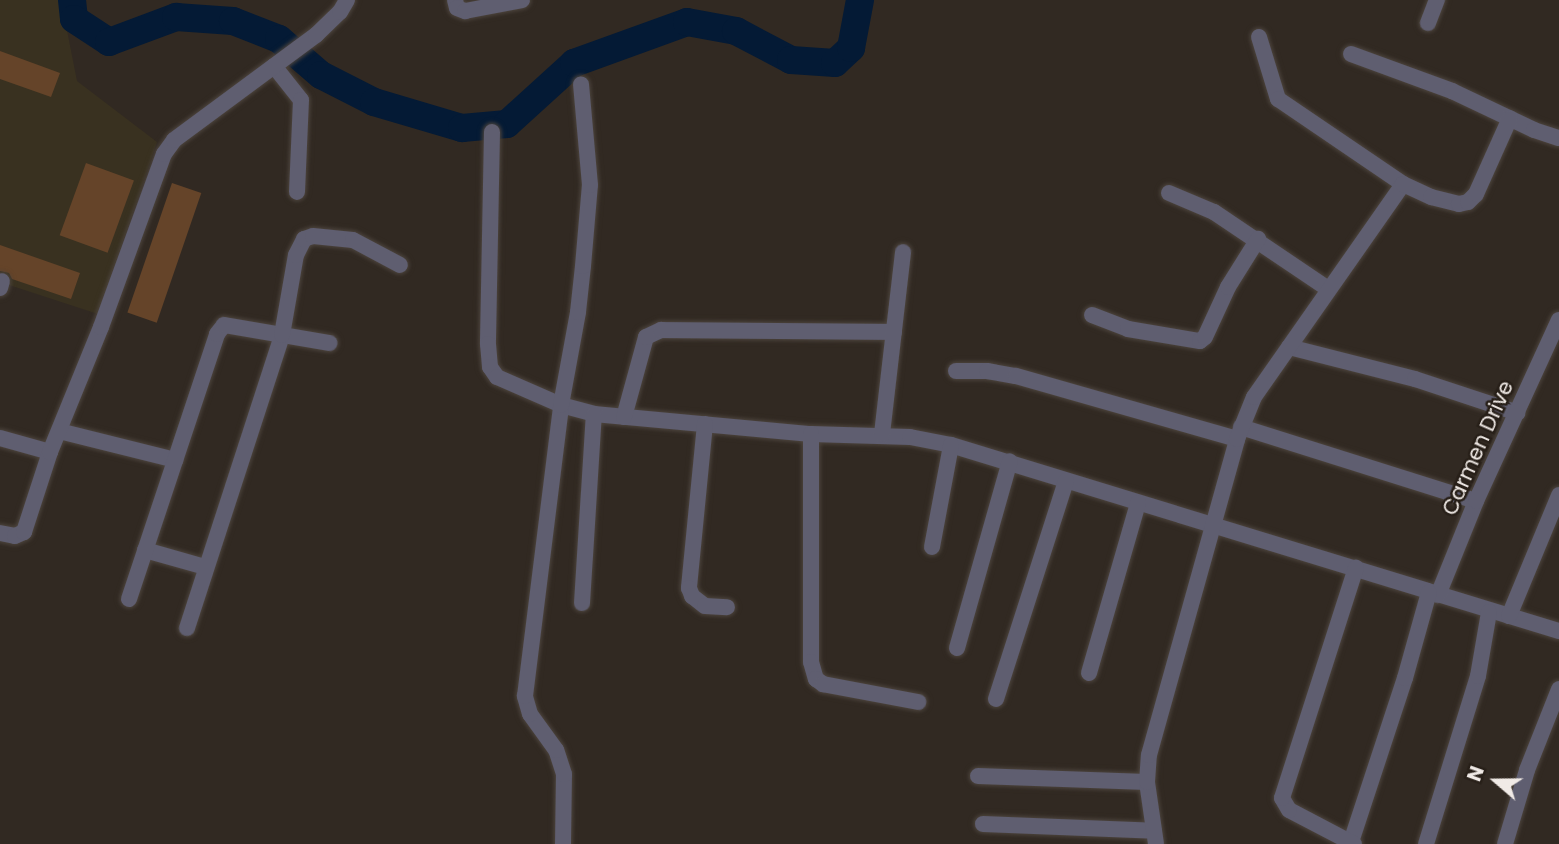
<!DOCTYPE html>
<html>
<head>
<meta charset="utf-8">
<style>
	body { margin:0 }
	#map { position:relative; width:1559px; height:844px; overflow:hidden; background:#312922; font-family:Poppins,sans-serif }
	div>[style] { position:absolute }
	.education>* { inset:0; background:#393120 }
	.river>* { height:28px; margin:-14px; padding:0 14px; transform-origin:14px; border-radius:14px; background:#041a35 }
	.building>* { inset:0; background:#654429; transform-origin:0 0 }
	.roads { filter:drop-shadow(0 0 2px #4c443d) drop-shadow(0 0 2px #4c443d) }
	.minor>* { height:16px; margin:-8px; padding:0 8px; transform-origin:8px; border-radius:8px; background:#5f5e70 }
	span { translate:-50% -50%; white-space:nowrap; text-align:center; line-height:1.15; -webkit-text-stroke:5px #271f18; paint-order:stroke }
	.street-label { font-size:21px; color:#f0eae6 }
	.north { position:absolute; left:1461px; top:746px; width:70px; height:70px; -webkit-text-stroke:5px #271f18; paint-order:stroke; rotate:290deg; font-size:19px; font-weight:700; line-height:28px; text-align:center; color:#f0eae6 }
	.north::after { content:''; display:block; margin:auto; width:24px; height:32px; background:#f0eae6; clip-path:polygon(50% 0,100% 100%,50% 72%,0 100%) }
</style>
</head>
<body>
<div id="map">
	<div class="education">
		<div style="clip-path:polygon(0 0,61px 0,77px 81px,157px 142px,98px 314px,0 282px)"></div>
	</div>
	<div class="river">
		<div style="left:72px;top:0;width:19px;rotate:84deg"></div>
		<div style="left:74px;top:19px;width:42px;rotate:33.3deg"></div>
		<div style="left:109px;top:42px;width:72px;rotate:-20.5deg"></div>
		<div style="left:176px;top:17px;width:57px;rotate:4deg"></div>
		<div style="left:233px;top:21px;width:49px;rotate:21.4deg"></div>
		<div style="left:279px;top:39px;width:55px;rotate:40.6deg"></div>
		<div style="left:321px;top:75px;width:59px;rotate:27deg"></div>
		<div style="left:374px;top:102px;width:92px;rotate:16.5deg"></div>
		<div style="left:462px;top:128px;width:45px;rotate:-5.1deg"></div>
		<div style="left:507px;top:124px;width:91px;rotate:-42.3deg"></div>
		<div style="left:574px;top:63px;width:120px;rotate:-19.9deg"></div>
		<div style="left:687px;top:22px;width:50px;rotate:10.4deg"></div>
		<div style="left:736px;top:31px;width:62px;rotate:27.8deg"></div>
		<div style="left:791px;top:60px;width:44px;rotate:3.9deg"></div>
		<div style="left:835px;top:63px;width:22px;rotate:-43deg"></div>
		<div style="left:851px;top:48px;width:49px;rotate:-79.4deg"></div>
	</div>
	<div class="building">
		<div style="clip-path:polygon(0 51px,60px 73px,51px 97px,0 79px)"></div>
		<div style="left:86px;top:163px;width:51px;height:77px;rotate:20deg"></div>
		<div style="left:172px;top:183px;width:31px;height:137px;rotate:19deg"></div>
		<div style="clip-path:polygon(0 245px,80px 273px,71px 299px,12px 279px,9px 273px,0 271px)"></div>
	</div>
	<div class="roads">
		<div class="minor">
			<div style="left:455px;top:0;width:8px;rotate:76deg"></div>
			<div style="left:457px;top:8px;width:9px;rotate:21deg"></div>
			<div style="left:465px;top:11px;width:58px;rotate:-10.9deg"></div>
			<div style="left:1428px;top:23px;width:25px;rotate:-69deg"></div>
			<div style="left:1259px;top:37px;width:65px;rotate:73deg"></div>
			<div style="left:1278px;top:99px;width:151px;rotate:34.2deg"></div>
			<div style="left:1351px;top:54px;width:108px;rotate:20.1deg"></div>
			<div style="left:1452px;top:91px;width:91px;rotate:25.4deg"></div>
			<div style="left:1534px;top:130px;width:26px;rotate:18deg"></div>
			<div style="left:274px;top:66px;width:43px;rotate:51.5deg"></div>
			<div style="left:301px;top:100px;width:92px;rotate:92.5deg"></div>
			<div style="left:492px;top:132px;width:212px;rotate:91.1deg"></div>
			<div style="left:488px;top:344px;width:23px;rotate:85deg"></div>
			<div style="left:490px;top:367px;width:12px;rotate:55deg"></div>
			<div style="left:497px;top:377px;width:70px;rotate:23.6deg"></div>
			<div style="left:561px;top:405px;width:34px;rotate:15deg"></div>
			<div style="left:594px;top:414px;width:218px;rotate:5.3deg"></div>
			<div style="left:811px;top:434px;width:99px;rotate:1.7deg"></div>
			<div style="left:910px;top:437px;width:42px;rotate:11deg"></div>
			<div style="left:951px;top:445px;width:636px;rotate:17.01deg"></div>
			<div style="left:1169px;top:193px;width:49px;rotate:22.9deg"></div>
			<div style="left:1214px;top:212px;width:138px;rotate:34deg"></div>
			<div style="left:0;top:288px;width:7px;rotate:-74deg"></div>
			<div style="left:1092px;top:315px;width:39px;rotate:21deg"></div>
			<div style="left:1128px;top:329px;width:73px;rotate:9.5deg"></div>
			<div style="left:1200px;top:341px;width:6px;rotate:-39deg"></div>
			<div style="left:1205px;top:337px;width:55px;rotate:-65.3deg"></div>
			<div style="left:1228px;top:287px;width:57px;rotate:-58deg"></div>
			<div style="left:1289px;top:347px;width:130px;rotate:14.3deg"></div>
			<div style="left:1415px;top:379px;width:108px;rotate:18.3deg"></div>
			<div style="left:956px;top:371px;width:31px"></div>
			<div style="left:987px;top:371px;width:29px;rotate:10deg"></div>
			<div style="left:1016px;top:376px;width:230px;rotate:15.9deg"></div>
			<div style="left:624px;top:417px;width:83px;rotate:-74.6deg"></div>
			<div style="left:646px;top:337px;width:17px;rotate:-25deg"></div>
			<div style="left:661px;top:330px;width:233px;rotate:0.5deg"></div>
			<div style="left:705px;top:424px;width:165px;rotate:95.6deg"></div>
			<div style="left:689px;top:588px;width:9px;rotate:69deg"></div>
			<div style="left:692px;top:596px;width:16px;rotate:38deg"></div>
			<div style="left:705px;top:606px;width:22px;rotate:3deg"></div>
			<div style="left:1241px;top:427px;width:246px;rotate:17.5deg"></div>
			<div style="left:59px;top:431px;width:120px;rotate:14deg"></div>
			<div style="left:811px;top:434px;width:228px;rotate:90deg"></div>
			<div style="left:811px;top:662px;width:18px;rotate:74deg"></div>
			<div style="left:816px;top:679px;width:9px;rotate:36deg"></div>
			<div style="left:823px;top:684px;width:97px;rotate:10.7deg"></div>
			<div style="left:882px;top:434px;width:183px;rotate:-83.4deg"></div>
			<div style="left:0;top:438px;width:52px;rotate:15.6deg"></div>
			<div style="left:0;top:533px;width:15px;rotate:11deg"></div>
			<div style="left:15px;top:536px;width:10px;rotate:-24deg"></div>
			<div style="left:24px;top:532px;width:84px;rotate:-72deg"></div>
			<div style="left:50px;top:452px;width:135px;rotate:-67.8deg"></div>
			<div style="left:101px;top:327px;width:184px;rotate:-70deg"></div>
			<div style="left:164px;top:154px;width:17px;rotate:-54deg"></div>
			<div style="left:174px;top:140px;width:177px;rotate:-36.5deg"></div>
			<div style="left:316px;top:35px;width:33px;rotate:-44deg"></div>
			<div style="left:340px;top:12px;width:14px;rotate:-60deg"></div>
			<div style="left:932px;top:547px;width:104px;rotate:-79.4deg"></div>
			<div style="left:145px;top:550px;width:62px;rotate:15.8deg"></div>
			<div style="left:1438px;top:595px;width:101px;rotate:-68deg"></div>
			<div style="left:1476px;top:501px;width:199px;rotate:-65.4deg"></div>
			<div style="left:129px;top:599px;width:279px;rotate:-71.6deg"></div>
			<div style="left:217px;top:334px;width:11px;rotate:-52deg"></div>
			<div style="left:224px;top:325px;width:107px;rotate:9.7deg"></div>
			<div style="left:582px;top:603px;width:189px;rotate:-86.4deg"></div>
			<div style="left:1509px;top:616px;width:131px;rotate:-67.5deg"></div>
			<div style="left:187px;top:628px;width:308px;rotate:-72deg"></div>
			<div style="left:282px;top:335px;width:81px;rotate:-80.1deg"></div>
			<div style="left:296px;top:255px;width:18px;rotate:-63deg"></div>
			<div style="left:304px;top:239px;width:9px;rotate:-18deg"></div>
			<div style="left:313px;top:236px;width:40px;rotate:5.7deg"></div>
			<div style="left:353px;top:240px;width:53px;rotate:28deg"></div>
			<div style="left:957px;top:648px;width:194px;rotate:-74.2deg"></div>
			<div style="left:1089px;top:673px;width:177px;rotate:-73.9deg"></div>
			<div style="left:996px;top:699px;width:229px;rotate:-72.2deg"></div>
			<div style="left:978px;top:776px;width:169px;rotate:2deg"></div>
			<div style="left:983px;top:824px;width:171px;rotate:2.3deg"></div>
			<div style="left:1351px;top:842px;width:173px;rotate:-71.8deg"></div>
			<div style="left:1405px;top:678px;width:89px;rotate:-74.4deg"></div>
			<div style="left:563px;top:844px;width:70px;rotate:-89.2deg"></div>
			<div style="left:564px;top:774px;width:25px;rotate:-108deg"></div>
			<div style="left:556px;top:750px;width:44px;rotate:-125.8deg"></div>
			<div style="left:530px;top:714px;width:19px;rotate:-106deg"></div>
			<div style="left:525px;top:696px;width:293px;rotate:-82.9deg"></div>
			<div style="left:561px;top:405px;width:95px;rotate:-79.6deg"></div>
			<div style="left:578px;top:312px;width:46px;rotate:-83.8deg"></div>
			<div style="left:583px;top:266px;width:81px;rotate:-85.1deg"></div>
			<div style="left:590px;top:185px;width:101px;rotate:-95.1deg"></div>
			<div style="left:1156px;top:844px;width:63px;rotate:-98.3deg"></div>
			<div style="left:1147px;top:782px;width:27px;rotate:-86deg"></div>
			<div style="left:1149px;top:755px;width:328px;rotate:-74.4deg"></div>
			<div style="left:1237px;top:439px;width:45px;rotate:-68deg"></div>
			<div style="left:1254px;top:397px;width:260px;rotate:-55deg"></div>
			<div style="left:1403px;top:184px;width:31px;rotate:25deg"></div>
			<div style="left:1431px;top:197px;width:29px;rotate:14deg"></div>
			<div style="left:1459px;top:204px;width:9px;rotate:-13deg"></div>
			<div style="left:1468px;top:202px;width:11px;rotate:-45deg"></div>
			<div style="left:1476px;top:194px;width:83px;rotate:-65.9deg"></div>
			<div style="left:1354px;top:844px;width:73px;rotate:-152.4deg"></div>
			<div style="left:1289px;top:810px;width:14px;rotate:-120deg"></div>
			<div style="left:1282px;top:798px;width:242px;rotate:-72.2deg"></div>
			<div style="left:1426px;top:844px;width:176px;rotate:-72.8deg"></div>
			<div style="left:1478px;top:676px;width:65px;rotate:-80.2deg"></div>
			<div style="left:1505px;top:844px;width:77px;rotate:-73.4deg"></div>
			<div style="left:1527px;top:770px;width:87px;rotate:-68.4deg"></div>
		</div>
	</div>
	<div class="street-label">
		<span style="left:1478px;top:448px;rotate:-66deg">Carmen Drive</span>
	</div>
	<div class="north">N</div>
</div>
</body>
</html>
